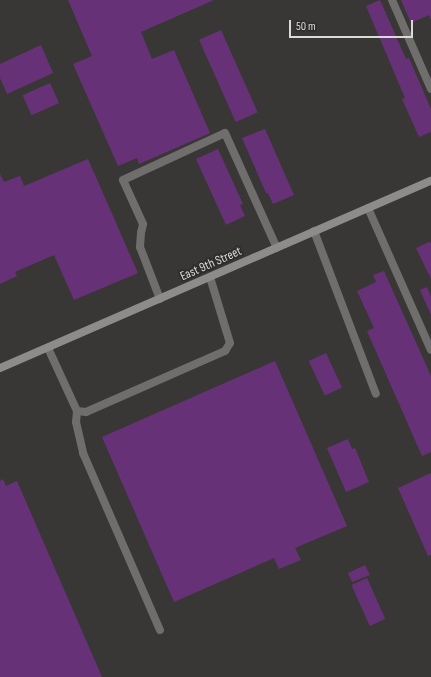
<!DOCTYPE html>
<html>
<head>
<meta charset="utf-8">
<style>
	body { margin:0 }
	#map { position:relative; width:431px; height:677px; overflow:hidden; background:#393735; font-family:"Sofia Sans Condensed",sans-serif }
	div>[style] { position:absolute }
	.building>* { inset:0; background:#673178; transform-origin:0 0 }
	.lane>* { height:8px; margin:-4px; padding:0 4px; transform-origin:4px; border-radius:4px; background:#6f6e6d }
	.secondary>* { height:8px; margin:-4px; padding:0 4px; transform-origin:4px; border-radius:4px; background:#8d8c8a }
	span { translate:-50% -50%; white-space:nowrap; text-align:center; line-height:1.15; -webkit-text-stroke:4px #2f2d2b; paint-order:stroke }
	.street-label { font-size:13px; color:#dbdad8 }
	.scale { position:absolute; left:289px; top:20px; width:124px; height:18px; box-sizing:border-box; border:2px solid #dbdad8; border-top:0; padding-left:5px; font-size:12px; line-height:14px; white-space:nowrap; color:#dbdad8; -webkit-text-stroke:3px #2f2d2b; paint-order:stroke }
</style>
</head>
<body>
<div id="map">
	<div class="building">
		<div style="clip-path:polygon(68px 0,214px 0,141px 32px,152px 59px,174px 50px,210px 133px,139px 164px,137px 158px,118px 166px,73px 64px,92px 56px)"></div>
		<div style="clip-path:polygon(380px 0,406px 59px,409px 58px,431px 109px,431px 132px,419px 137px,402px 99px,405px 98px,366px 6px)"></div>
		<div style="clip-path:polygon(401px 0,431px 0,431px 20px,429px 15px,411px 23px)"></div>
		<div style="left:221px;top:30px;width:90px;height:24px;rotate:66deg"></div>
		<div style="clip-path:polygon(41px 45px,53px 73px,7px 94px,0 78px,0 64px)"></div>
		<div style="left:50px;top:83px;width:22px;height:30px;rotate:66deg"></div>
		<div style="clip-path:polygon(265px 129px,294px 195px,273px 204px,268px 193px,266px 193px,242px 138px)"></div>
		<div style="clip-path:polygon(218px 149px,243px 204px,240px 205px,245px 216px,226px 225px,196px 159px)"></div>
		<div style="clip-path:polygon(88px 159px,138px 273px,74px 300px,54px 255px,15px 272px,17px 276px,0 284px,0 174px,4px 182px,20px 176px,24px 186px)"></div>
		<div style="clip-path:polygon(429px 242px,431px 243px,431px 279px,416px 248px)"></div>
		<div style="clip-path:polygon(384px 271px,431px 376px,431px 452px,422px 456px,367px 331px,374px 328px,357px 291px,376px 282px,373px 275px)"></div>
		<div style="clip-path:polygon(427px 287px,431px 297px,431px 315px,420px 290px)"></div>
		<div style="left:326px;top:353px;width:38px;height:19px;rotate:65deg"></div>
		<div style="clip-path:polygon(275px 361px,347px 526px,295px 548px,301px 560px,279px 569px,274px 558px,174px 602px,102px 437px)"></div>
		<div style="clip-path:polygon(348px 439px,352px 449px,355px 448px,369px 482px,346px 492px,327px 448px)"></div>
		<div style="clip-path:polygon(431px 473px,431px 555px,428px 556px,398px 488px)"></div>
		<div style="clip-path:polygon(3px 479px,6px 486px,17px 481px,102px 677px,0 677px,0 481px)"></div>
		<div style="clip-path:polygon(365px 565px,370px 575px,352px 582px,348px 573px)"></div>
		<div style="left:367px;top:578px;width:45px;height:17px;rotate:66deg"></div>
	</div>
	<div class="lane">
		<div style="left:392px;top:0;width:97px;rotate:66.3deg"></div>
		<div style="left:368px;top:208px;width:155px;rotate:66.1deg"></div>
		<div style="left:314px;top:231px;width:174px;rotate:69.2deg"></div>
		<div style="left:160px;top:299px;width:56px;rotate:-111deg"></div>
		<div style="left:140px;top:247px;width:14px;rotate:-86deg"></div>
		<div style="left:141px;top:233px;width:9px;rotate:-77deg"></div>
		<div style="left:143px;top:224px;width:48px;rotate:-114.4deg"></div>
		<div style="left:123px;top:180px;width:112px;rotate:-24.7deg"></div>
		<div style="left:225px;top:133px;width:126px;rotate:65.7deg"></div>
		<div style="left:48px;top:348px;width:69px;rotate:65.3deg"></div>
		<div style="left:77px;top:411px;width:9px;rotate:6deg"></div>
		<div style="left:86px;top:412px;width:152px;rotate:-23.7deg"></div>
		<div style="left:225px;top:351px;width:9px;rotate:-58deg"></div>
		<div style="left:230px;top:343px;width:69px;rotate:-106.9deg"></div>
		<div style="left:77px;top:411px;width:11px;rotate:95deg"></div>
		<div style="left:76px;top:422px;width:32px;rotate:77deg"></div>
		<div style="left:83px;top:453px;width:193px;rotate:66.5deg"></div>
	</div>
	<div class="secondary">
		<div style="left:0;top:368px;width:470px;rotate:-23.5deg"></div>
	</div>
	<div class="street-label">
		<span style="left:211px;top:264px;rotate:-24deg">East 9th Street</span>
	</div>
	<div class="scale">50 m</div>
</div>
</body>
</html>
